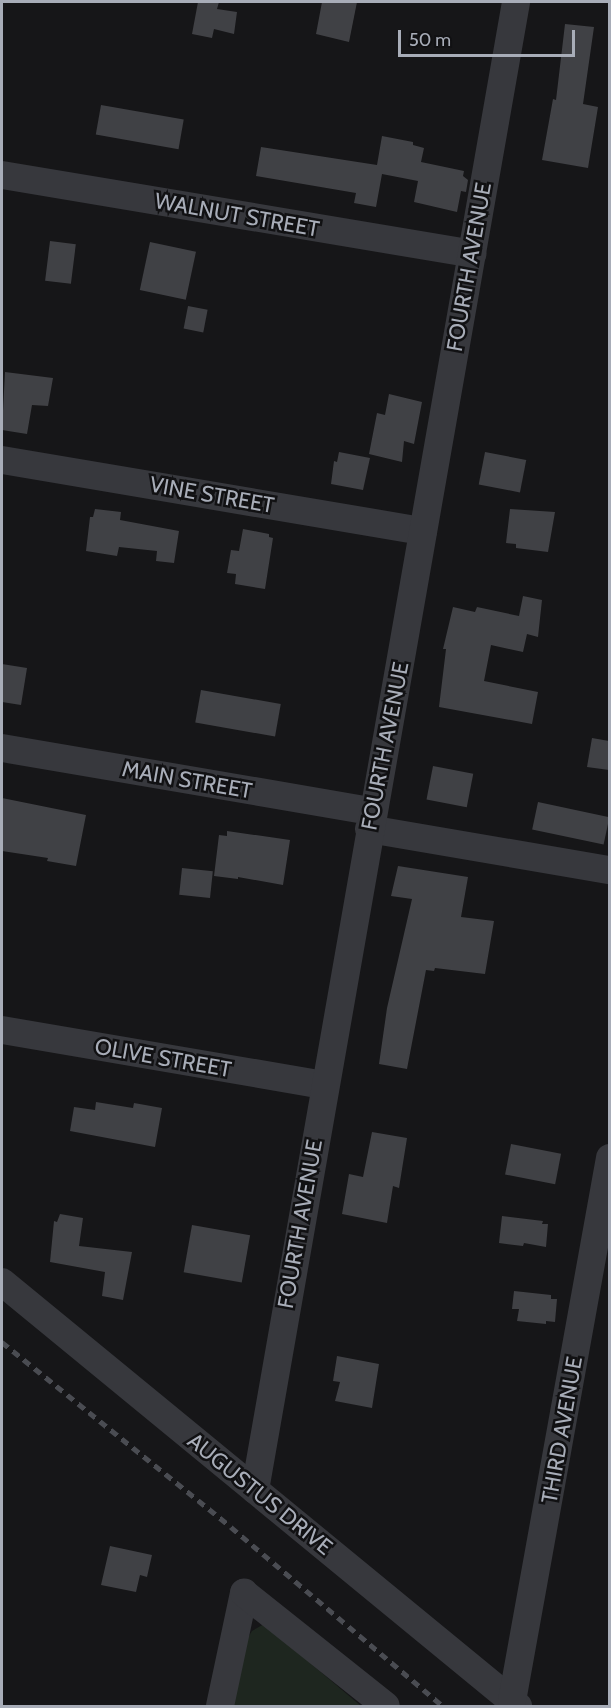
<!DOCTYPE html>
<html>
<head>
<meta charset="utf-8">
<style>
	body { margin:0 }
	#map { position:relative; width:611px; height:1708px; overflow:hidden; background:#161618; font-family:Cabin,sans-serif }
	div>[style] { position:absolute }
	.green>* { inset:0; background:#1e261f }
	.building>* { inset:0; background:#404145; transform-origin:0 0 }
	.minor>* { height:28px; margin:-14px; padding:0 14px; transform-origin:14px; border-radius:14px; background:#37383d }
	.rail>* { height:4.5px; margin-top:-2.25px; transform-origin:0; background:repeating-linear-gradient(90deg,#4a4c52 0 8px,transparent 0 14px) }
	span { translate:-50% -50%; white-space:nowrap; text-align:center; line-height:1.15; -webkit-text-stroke:5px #111113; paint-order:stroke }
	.street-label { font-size:22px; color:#a8adb8 }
	.frame { position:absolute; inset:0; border:3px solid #a8adb8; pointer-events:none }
	.scale { position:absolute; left:398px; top:30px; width:177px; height:27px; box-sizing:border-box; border:3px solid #a8adb8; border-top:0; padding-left:8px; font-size:18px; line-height:21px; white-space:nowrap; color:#a8adb8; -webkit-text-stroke:4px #111113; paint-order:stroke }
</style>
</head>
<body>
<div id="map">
	<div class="green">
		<div style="clip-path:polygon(264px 1624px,361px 1706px,232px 1706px,243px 1646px,252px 1631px)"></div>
	</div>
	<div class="building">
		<div style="clip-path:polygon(198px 2px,219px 2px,217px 9px,237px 12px,234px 34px,214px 29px,212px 38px,192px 34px)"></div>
		<div style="clip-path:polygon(322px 2px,357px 2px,349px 42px,316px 34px)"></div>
		<div style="clip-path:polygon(565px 24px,594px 27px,583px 104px,598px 107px,588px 168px,542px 160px,553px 99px,556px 100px)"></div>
		<div style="left:101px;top:105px;width:84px;height:30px;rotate:10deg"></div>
		<div style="clip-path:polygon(382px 136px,413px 142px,413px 145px,424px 148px,421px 162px,464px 171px,463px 176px,468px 180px,466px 192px,461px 191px,457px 212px,414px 202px,418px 181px,382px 174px,376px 207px,354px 203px,356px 193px,256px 176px,261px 147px,377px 165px)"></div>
		<div style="left:50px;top:241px;width:26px;height:40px;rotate:7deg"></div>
		<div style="left:150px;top:242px;width:47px;height:49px;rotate:12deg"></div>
		<div style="left:188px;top:306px;width:20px;height:23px;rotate:11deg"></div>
		<div style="clip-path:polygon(5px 372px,53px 378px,48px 406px,32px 405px,27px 434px,2px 430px)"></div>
		<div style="clip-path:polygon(389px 394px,422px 402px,414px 444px,404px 441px,402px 462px,369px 454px,377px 413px,385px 415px)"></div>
		<div style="clip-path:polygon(339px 452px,370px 458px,363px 490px,331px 484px,334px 461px,337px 462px)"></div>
		<div style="left:485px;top:452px;width:42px;height:33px;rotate:11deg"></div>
		<div style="clip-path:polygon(95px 509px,121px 512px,120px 520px,179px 531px,174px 563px,156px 561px,157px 551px,119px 547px,117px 556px,86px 551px,90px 517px,93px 517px)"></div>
		<div style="clip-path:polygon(510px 509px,555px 512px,548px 552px,516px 548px,516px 544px,506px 543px)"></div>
		<div style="clip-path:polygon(243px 529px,269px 534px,269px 537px,273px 538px,265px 589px,235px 584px,236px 574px,227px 573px,231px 550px,239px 551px)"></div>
		<div style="clip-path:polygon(523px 596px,542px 600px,538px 637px,527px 634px,523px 652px,491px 645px,484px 681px,538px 692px,532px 724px,439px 707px,446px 649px,443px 649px,453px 607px,475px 612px,477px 607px,519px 616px)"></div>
		<div style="clip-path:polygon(2px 664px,27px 668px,21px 705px,2px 702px)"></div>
		<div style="left:201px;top:690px;width:81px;height:33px;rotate:10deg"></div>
		<div style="clip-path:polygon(592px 738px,609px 741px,609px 770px,587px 767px)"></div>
		<div style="left:433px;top:766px;width:41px;height:34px;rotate:11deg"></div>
		<div style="clip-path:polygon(2px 798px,86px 815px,76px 866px,47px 861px,48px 858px,2px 851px)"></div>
		<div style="left:538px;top:802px;width:73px;height:28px;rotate:12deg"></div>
		<div style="clip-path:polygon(227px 831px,290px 840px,283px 885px,238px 877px,238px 879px,214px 876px,219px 835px,227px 836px)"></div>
		<div style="clip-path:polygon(398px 866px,468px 877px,461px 917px,494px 921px,485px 974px,435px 968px,434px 971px,426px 970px,407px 1069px,379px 1064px,387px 1008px,412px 899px,391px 896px)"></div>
		<div style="left:182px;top:868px;width:31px;height:27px;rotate:6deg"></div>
		<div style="clip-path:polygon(96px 1102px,133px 1108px,134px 1103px,162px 1108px,155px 1147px,70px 1131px,74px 1107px,95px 1110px)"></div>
		<div style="clip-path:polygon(372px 1132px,407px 1138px,399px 1188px,393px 1186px,387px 1223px,342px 1214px,349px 1174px,363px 1177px)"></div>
		<div style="left:511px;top:1144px;width:51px;height:31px;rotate:11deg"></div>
		<div style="clip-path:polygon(60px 1214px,83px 1218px,79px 1246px,132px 1252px,123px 1300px,102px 1296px,105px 1272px,50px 1262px,54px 1221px,57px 1222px)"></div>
		<div style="clip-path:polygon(502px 1216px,543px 1221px,542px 1224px,548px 1224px,546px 1247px,524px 1243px,523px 1246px,499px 1243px)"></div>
		<div style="left:192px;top:1225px;width:59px;height:48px;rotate:10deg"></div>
		<div style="clip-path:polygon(514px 1291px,551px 1295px,551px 1299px,557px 1299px,555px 1322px,546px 1321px,546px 1324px,517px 1321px,519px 1309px,512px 1309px)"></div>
		<div style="clip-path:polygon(337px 1356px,379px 1364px,372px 1408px,335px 1401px,340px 1382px,333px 1381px)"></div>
		<div style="clip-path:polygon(110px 1546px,152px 1555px,147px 1577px,140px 1575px,136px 1592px,101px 1585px)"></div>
	</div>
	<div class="minor">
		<div style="left:2px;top:175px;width:477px;rotate:9.5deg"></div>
		<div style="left:2px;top:460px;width:427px;rotate:9.6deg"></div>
		<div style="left:2px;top:748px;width:375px;rotate:9.7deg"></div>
		<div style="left:369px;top:829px;width:244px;rotate:9.7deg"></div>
		<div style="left:2px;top:1030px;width:327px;rotate:9.7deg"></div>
		<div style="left:2px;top:1282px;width:668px;rotate:39.41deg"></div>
		<div style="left:255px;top:1490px;width:1511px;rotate:-80.05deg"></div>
		<div style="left:512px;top:1701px;width:552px;rotate:-79.77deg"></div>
		<div style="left:220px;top:1706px;width:116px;rotate:-78deg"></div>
		<div style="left:244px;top:1593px;width:181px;rotate:38.5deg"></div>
	</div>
	<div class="rail">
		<div style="left:2px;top:1342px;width:294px;rotate:38.9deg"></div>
		<div style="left:231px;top:1527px;width:277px;rotate:40.2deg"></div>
	</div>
	<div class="street-label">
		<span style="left:237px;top:215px;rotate:10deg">WALNUT STREET</span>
		<span style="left:469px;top:267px;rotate:-80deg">FOURTH AVENUE</span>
		<span style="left:212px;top:495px;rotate:10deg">VINE STREET</span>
		<span style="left:385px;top:746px;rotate:-79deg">FOURTH AVENUE</span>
		<span style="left:187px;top:780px;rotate:10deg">MAIN STREET</span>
		<span style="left:163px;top:1058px;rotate:10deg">OLIVE STREET</span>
		<span style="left:300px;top:1224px;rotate:-80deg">FOURTH AVENUE</span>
		<span style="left:562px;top:1430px;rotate:-80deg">THIRD AVENUE</span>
		<span style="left:260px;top:1494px;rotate:39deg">AUGUSTUS DRIVE</span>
	</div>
	<div class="frame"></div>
	<div class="scale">50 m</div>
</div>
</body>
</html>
